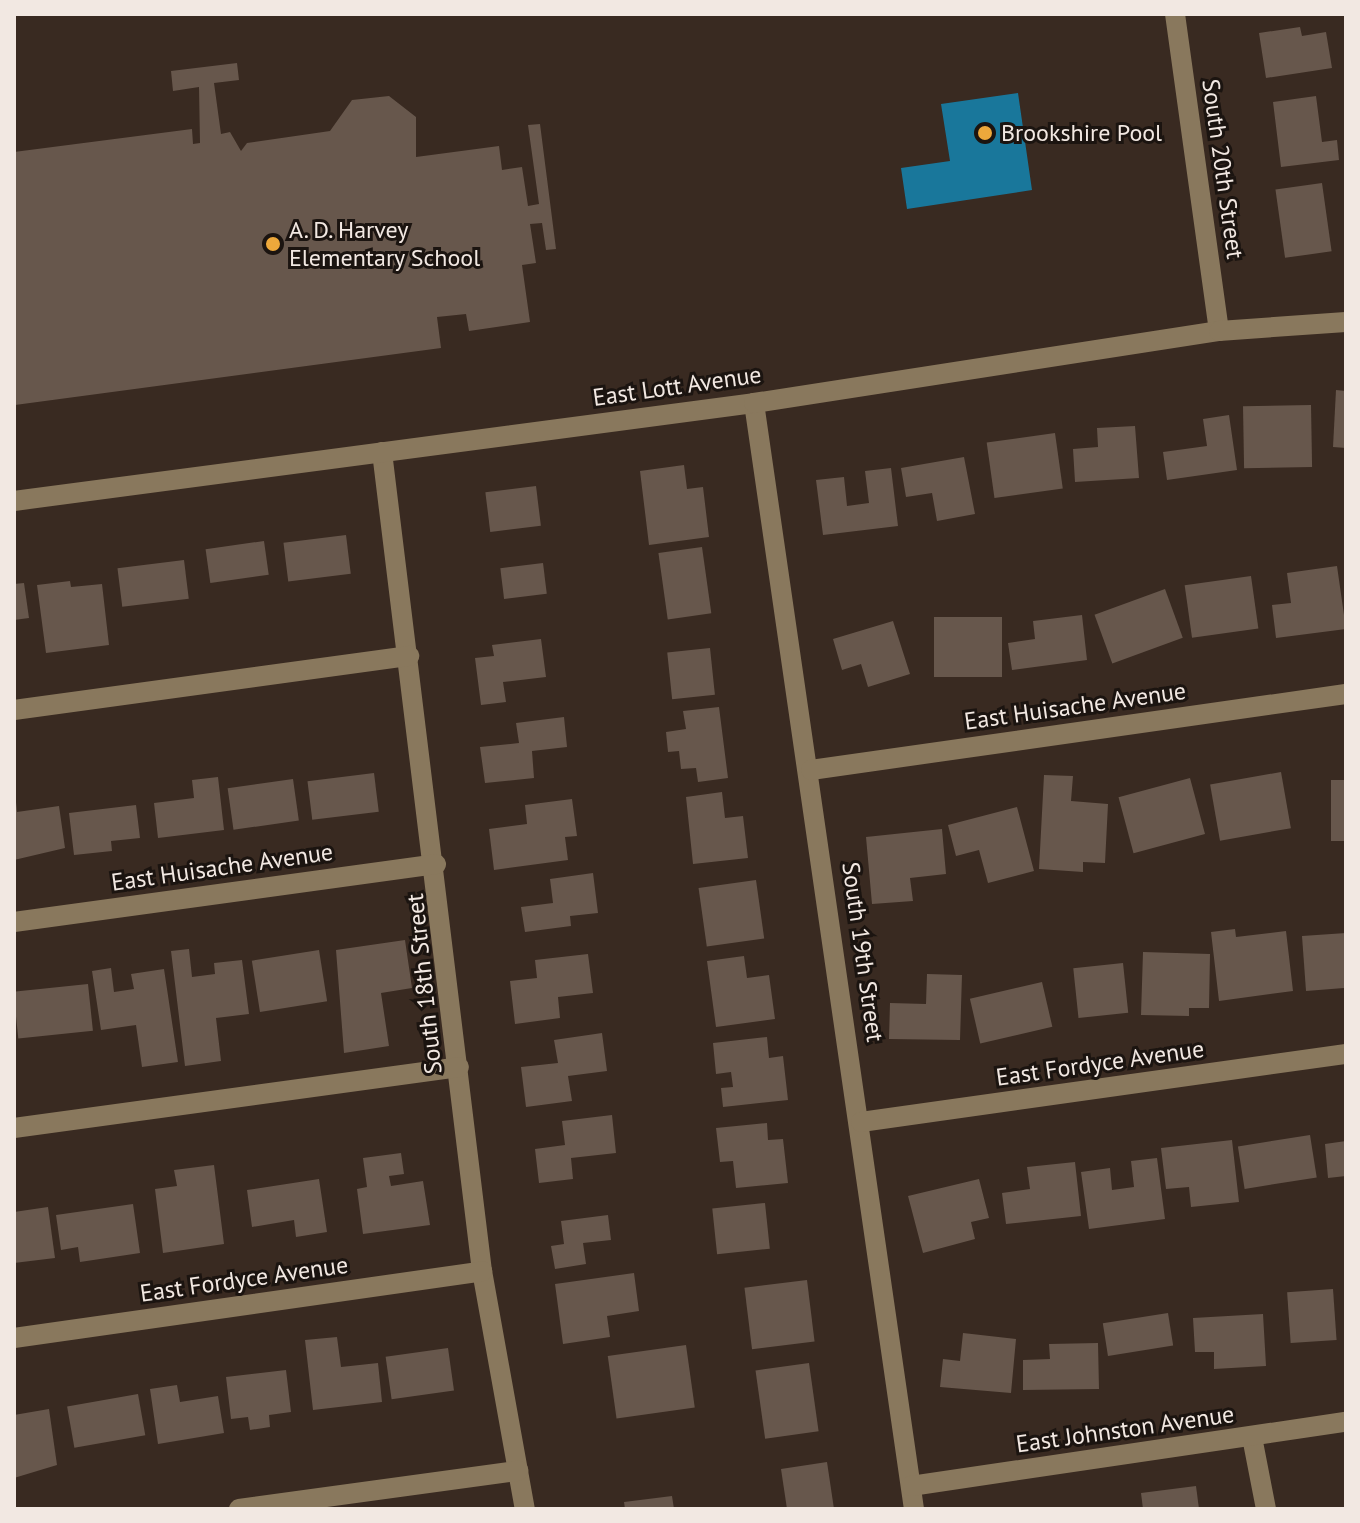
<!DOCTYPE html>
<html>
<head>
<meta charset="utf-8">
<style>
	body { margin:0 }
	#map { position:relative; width:1360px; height:1523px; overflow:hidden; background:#392a21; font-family:"PT Sans",sans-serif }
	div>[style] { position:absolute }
	.water>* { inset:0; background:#19779b }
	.building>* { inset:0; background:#67574c; transform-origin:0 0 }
	.minor>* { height:20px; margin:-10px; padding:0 10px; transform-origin:10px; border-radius:10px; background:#89785d }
	.dots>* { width:22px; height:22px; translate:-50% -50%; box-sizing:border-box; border:4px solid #1b1410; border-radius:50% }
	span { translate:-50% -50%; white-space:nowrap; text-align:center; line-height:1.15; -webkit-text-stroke:6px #1b1410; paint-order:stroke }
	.poi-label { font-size:24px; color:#f2e8e2 }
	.left { translate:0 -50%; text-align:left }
	.street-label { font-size:24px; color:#f2e8e2 }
	.frame { position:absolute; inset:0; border:16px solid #f2e8e2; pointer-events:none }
</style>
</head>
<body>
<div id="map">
	<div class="water">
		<div style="clip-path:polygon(1018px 93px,1032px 190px,907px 209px,901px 168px,950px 161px,941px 104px)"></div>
	</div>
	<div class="building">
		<div style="clip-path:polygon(1300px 27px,1302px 36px,1326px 32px,1332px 68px,1266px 78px,1259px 33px)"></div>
		<div style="clip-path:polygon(237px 63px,239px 80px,214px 83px,221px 134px,230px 132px,241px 151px,247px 143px,330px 131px,352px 100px,389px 96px,416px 117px,416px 157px,499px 146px,502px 170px,522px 167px,528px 206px,539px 204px,528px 125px,540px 124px,556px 249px,546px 250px,542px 223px,530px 224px,536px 263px,522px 265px,530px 322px,469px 331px,466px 314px,437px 317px,441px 348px,15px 405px,14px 152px,192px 129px,193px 144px,200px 143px,199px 87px,173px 91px,171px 71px)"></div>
		<div style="clip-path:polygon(1316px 96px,1322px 142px,1337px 140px,1339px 160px,1281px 167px,1273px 102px)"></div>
		<div style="left:1322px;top:183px;width:69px;height:47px;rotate:82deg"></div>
		<div style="clip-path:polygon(1336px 390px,1346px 391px,1346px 448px,1333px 447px)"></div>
		<div style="left:1311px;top:405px;width:62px;height:68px;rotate:89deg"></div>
		<div style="clip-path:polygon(1229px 415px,1237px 470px,1167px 480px,1163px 452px,1207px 446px,1203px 419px)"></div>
		<div style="clip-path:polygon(1135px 426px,1139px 478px,1075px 482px,1073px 449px,1098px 447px,1097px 428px)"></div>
		<div style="left:1055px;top:433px;width:56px;height:69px;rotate:82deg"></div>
		<div style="clip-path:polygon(964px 457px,975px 514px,937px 521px,932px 493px,906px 497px,901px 468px)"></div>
		<div style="clip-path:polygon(684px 465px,687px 489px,703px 487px,709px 537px,649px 545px,640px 471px)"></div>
		<div style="clip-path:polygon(891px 468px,898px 526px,823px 535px,816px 480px,844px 477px,847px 506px,869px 503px,865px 471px)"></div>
		<div style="left:536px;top:486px;width:40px;height:51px;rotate:83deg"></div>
		<div style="left:346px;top:535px;width:39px;height:63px;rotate:83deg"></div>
		<div style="left:264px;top:541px;width:34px;height:59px;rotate:82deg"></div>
		<div style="left:702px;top:547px;width:67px;height:44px;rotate:82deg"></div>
		<div style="left:184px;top:560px;width:39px;height:67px;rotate:83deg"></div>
		<div style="left:543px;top:563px;width:31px;height:43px;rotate:83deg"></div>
		<div style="clip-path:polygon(1337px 566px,1346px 629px,1276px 638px,1272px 605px,1291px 603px,1287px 573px)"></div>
		<div style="left:1251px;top:576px;width:53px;height:67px;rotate:82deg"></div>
		<div style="clip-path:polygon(70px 581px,71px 587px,102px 584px,109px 645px,46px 653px,37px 585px)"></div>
		<div style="clip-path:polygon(24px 583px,29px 618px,14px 620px,14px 584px)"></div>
		<div style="left:1165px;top:589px;width:52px;height:75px;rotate:70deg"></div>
		<div style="clip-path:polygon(1082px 615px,1087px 660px,1012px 670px,1008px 643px,1035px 639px,1033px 621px)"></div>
		<div style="left:934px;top:617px;width:68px;height:60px"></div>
		<div style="clip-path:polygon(893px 621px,910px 674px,868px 687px,861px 664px,842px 670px,833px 639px)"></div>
		<div style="clip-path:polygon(541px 639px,546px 677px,503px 682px,506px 702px,481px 705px,475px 658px,494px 656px,492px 645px)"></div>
		<div style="left:710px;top:648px;width:47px;height:43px;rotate:84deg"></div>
		<div style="clip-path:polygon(719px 707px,728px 778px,698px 782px,696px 768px,681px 769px,679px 751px,668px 752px,666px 732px,686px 729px,683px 711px)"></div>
		<div style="clip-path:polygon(564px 717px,567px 747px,532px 751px,534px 778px,485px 783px,480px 747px,519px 743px,516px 723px)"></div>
		<div style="left:1281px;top:772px;width:57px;height:72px;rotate:80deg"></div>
		<div style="left:374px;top:773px;width:39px;height:67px;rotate:83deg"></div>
		<div style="clip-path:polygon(1044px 775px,1073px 776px,1071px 801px,1108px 804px,1105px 863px,1083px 862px,1083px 872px,1039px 869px)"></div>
		<div style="clip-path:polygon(218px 777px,224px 830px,158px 838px,154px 803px,194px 798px,192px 780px)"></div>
		<div style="left:1190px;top:778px;width:58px;height:74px;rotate:75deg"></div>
		<div style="left:293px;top:779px;width:42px;height:66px;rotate:82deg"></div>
		<div style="left:1331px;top:780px;width:15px;height:61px"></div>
		<div style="clip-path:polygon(722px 792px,725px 818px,743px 816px,748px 858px,693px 864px,686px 797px)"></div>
		<div style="clip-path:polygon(572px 799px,577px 836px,565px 837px,568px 860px,494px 870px,489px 829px,527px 824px,525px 805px)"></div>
		<div style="clip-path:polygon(16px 802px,17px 812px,59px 806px,65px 848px,14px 860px)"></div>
		<div style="clip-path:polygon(136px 805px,140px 838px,111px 841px,112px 851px,74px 855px,69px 813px)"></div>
		<div style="clip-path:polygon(1017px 807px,1034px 871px,988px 883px,979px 850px,956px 856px,948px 825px)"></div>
		<div style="clip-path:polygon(942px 829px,946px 874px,910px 878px,913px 901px,872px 904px,866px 837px)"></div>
		<div style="clip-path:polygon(593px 873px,598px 913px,570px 916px,571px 926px,525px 932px,521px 907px,553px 903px,550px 879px)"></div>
		<div style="left:756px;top:880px;width:59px;height:58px;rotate:82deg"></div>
		<div style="clip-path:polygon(1235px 929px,1236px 937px,1286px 931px,1293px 991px,1219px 1001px,1211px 932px)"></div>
		<div style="clip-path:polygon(1346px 933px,1344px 988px,1306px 991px,1302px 936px)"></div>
		<div style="clip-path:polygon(405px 940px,412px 988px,381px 993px,389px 1046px,344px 1053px,336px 950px)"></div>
		<div style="clip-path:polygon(189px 949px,192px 977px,215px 974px,214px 963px,242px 960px,249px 1014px,216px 1018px,221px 1061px,185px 1066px,171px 951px)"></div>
		<div style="left:319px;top:950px;width:52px;height:68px;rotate:81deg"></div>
		<div style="clip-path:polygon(1143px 952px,1210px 954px,1209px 1008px,1189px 1008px,1189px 1016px,1141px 1015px)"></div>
		<div style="clip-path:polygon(588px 954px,593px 993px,558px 997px,560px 1018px,515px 1024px,510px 981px,537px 978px,535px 960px)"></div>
		<div style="clip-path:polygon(744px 956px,747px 978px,769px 975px,775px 1019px,716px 1027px,707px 961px)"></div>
		<div style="left:1123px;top:963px;width:50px;height:50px;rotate:84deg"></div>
		<div style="clip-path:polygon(111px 968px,114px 992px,134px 989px,131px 974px,164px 969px,178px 1062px,142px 1067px,136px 1025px,101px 1030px,92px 971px)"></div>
		<div style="clip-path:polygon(927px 974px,962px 975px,960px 1040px,889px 1039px,890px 1003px,926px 1004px)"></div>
		<div style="left:1042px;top:982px;width:46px;height:74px;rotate:77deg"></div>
		<div style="left:88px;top:984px;width:47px;height:75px;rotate:84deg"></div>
		<div style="clip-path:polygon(602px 1033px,607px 1071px,568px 1076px,572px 1101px,526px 1107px,521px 1067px,558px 1063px,554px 1040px)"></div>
		<div style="clip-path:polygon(767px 1037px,769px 1058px,783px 1056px,788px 1100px,723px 1107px,721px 1088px,733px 1087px,731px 1072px,716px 1074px,713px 1043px)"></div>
		<div style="clip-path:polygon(612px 1115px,616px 1153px,571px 1158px,573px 1179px,539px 1183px,535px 1149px,565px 1145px,562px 1121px)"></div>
		<div style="clip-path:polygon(767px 1123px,768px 1140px,783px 1139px,788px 1183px,736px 1188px,733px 1161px,720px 1162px,716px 1128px)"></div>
		<div style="left:1310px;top:1135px;width:43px;height:73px;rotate:81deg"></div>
		<div style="clip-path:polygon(1232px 1140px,1239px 1202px,1191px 1207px,1189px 1187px,1166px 1189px,1161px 1148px)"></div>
		<div style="clip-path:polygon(1346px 1141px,1346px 1176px,1328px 1178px,1325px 1144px)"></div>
		<div style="clip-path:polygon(401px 1153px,404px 1174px,389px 1176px,391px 1186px,423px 1181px,430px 1225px,363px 1234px,357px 1189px,367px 1187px,363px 1158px)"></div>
		<div style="clip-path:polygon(1157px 1158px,1165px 1219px,1089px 1229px,1081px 1172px,1110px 1168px,1112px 1190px,1134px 1187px,1131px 1161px)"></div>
		<div style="clip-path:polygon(1075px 1162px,1081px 1216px,1006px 1224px,1002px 1193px,1030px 1189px,1027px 1167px)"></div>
		<div style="clip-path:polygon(214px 1165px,224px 1244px,163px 1253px,155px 1189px,177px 1186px,174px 1170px)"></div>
		<div style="clip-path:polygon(319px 1179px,327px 1232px,296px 1237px,294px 1220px,252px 1227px,247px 1190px)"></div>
		<div style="clip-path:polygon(979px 1179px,989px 1218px,971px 1222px,975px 1239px,923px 1253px,908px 1196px)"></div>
		<div style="left:765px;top:1203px;width:46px;height:53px;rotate:84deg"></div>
		<div style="clip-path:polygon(133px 1204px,140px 1253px,80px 1262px,78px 1247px,61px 1250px,56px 1215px)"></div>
		<div style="clip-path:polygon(48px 1207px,55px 1258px,14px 1263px,14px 1212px)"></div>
		<div style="clip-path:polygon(608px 1215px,611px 1240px,583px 1243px,586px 1264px,555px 1269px,551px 1246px,564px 1244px,561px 1221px)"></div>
		<div style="clip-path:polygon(634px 1273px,639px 1311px,607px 1316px,610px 1337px,563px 1344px,555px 1284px)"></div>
		<div style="left:807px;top:1280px;width:62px;height:63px;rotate:83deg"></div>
		<div style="left:1333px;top:1289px;width:51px;height:46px;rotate:86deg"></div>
		<div style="left:1168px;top:1313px;width:33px;height:66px;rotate:81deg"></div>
		<div style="clip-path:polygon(1263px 1314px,1266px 1366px,1214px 1369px,1214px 1352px,1195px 1352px,1193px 1318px)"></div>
		<div style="clip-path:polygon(963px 1333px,1016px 1339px,1011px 1393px,940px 1387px,943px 1359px,960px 1361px)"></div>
		<div style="clip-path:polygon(337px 1337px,341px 1367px,378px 1363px,382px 1402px,313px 1410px,305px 1340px)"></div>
		<div style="clip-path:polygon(1098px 1343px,1099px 1389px,1023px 1390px,1023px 1360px,1050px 1359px,1049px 1344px)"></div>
		<div style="left:686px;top:1345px;width:63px;height:79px;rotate:82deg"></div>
		<div style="left:448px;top:1348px;width:43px;height:63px;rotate:82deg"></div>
		<div style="left:809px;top:1363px;width:69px;height:54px;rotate:82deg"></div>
		<div style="clip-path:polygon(286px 1370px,291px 1412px,269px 1415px,270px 1427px,250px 1430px,248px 1417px,231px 1419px,226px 1377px)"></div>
		<div style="clip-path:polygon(177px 1385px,180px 1402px,218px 1396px,224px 1433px,158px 1444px,150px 1389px)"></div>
		<div style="left:138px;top:1394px;width:42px;height:72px;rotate:80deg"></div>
		<div style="clip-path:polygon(49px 1409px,57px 1465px,14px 1478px,14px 1415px)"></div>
		<div style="clip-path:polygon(827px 1462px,834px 1509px,787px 1509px,781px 1469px)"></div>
		<div style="clip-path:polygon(1196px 1486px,1199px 1509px,1143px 1509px,1141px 1493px)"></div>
		<div style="clip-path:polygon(672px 1496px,674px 1509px,625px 1509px,624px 1502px)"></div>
	</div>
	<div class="minor">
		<div style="left:1175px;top:14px;width:320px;rotate:82.1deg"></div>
		<div style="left:754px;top:403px;width:1118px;rotate:81.77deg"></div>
		<div style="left:382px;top:452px;width:825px;rotate:83.04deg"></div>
		<div style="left:482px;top:1271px;width:242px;rotate:79.8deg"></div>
		<div style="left:14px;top:501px;width:746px;rotate:-7.54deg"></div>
		<div style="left:754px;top:403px;width:471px;rotate:-8.8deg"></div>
		<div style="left:1219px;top:331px;width:127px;rotate:-4.1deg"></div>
		<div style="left:14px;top:710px;width:399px;rotate:-7.8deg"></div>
		<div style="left:811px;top:770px;width:540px;rotate:-8.09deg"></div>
		<div style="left:14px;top:922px;width:426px;rotate:-7.8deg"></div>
		<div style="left:861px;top:1122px;width:490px;rotate:-8deg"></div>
		<div style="left:14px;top:1128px;width:449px;rotate:-7.8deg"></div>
		<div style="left:14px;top:1338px;width:473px;rotate:-8.1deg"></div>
		<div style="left:1252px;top:1437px;width:73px;rotate:79deg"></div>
		<div style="left:911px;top:1486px;width:440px;rotate:-8.4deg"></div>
		<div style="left:239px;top:1509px;width:282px;rotate:-7.8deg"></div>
	</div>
	<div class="dots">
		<div style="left:985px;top:133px;background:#eda83b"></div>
		<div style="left:273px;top:244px;background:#eda83b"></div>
	</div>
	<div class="poi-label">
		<span class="left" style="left:1001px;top:133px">Brookshire Pool</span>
		<span class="left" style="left:289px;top:244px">A. D. Harvey<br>Elementary School</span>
	</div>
	<div class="street-label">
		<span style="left:1223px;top:169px;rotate:82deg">South 20th Street</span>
		<span style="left:677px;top:386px;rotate:-8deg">East Lott Avenue</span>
		<span style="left:1075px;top:706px;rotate:-8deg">East Huisache Avenue</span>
		<span style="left:222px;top:867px;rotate:-8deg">East Huisache Avenue</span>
		<span style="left:863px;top:952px;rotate:82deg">South 19th Street</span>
		<span style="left:424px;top:984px;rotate:-96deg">South 18th Street</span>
		<span style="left:1100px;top:1063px;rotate:-8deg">East Fordyce Avenue</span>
		<span style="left:244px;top:1279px;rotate:-8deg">East Fordyce Avenue</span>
		<span style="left:1125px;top:1429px;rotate:-8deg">East Johnston Avenue</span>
	</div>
	<div class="frame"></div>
</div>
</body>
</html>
